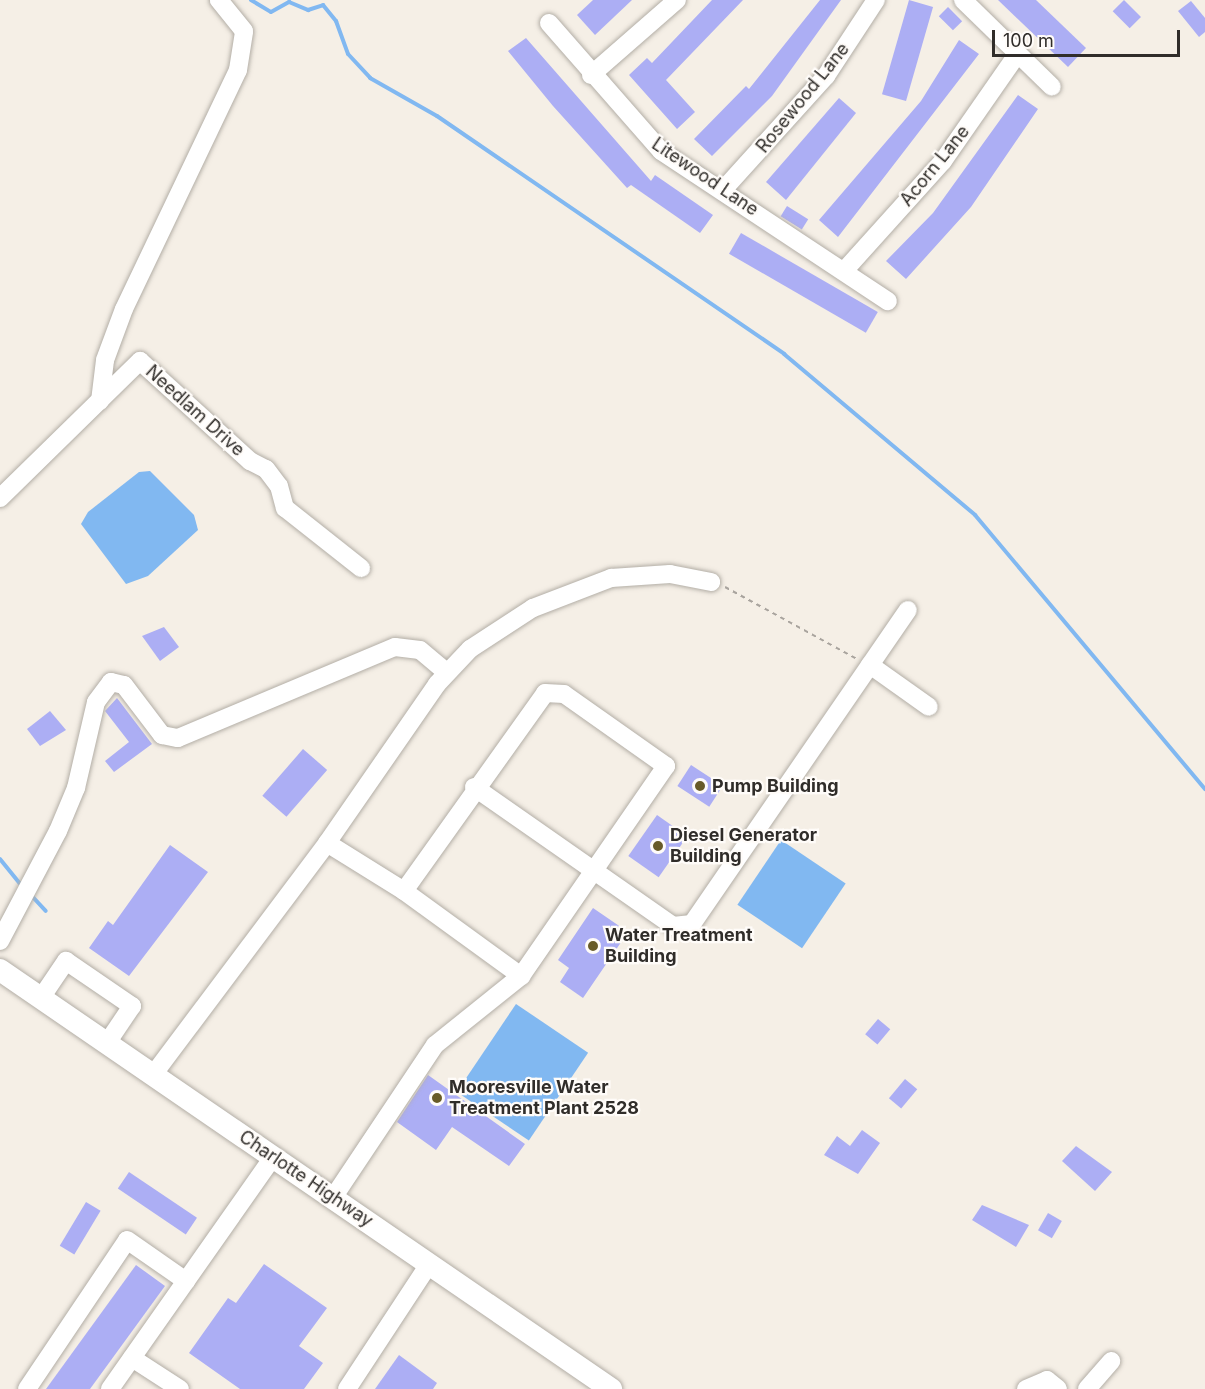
<!DOCTYPE html>
<html>
<head>
<meta charset="utf-8">
<style>
	body { margin:0 }
	#map { position:relative; width:1205px; height:1389px; overflow:hidden; background:#f5efe6; font-family:Inter,sans-serif }
	div>[style] { position:absolute }
	.water>* { inset:0; background:#81b8f1; transform-origin:0 0 }
	.stream>* { height:4px; margin:-2px; padding:0 2px; transform-origin:2px; border-radius:2px; background:#81b8f1 }
	.building>* { inset:0; background:#acaef4; transform-origin:0 0 }
	.path>* { height:2px; margin-top:-1px; transform-origin:0; background:repeating-linear-gradient(90deg,#a9a49e 0 4.5px,transparent 0 9px) }
	.roads { filter:drop-shadow(0 0 2px #b3aea6) drop-shadow(0 0 2px #b3aea6) }
	.minor>* { height:18px; margin:-9px; padding:0 9px; transform-origin:9px; border-radius:9px; background:#fff }
	.major>* { height:22px; margin:-11px; padding:0 11px; transform-origin:11px; border-radius:11px; background:#fff }
	.dots>* { width:16px; height:16px; translate:-50% -50%; box-sizing:border-box; border:3px solid #fffcf9; border-radius:50% }
	span { translate:-50% -50%; white-space:nowrap; text-align:center; line-height:1.15; -webkit-text-stroke:4.5px #fffcf9; paint-order:stroke }
	.street-label { font-size:18px; color:#302d2a }
	.poi-label { font-size:18px; color:#302d2a; font-weight:700 }
	.left { translate:0 -50%; text-align:left }
	.scale { position:absolute; left:992px; top:30px; width:188px; height:27px; box-sizing:border-box; border:3px solid #302d2a; border-top:0; padding-left:8px; font-size:18px; line-height:21px; white-space:nowrap; color:#302d2a; -webkit-text-stroke:4px #fffcf9; paint-order:stroke }
</style>
</head>
<body>
<div id="map">
	<div class="water">
		<div style="clip-path:polygon(150px 471px,194px 515px,198px 530px,148px 576px,126px 584px,81px 524px,88px 512px,139px 472px)"></div>
		<div style="left:781px;top:840px;width:78px;height:78px;rotate:34deg"></div>
		<div style="left:516px;top:1004px;width:87px;height:106px;rotate:34deg"></div>
	</div>
	<div class="stream">
		<div style="left:251px;top:0;width:23px;rotate:31deg"></div>
		<div style="left:271px;top:12px;width:21px;rotate:-29deg"></div>
		<div style="left:289px;top:2px;width:21px;rotate:23deg"></div>
		<div style="left:308px;top:10px;width:16px;rotate:-18deg"></div>
		<div style="left:323px;top:5px;width:21px;rotate:51deg"></div>
		<div style="left:336px;top:21px;width:35px;rotate:70deg"></div>
		<div style="left:348px;top:54px;width:33px;rotate:47deg"></div>
		<div style="left:370px;top:78px;width:77px;rotate:29.6deg"></div>
		<div style="left:437px;top:116px;width:421px;rotate:34.4deg"></div>
		<div style="left:784px;top:354px;width:250px;rotate:40.1deg"></div>
		<div style="left:975px;top:515px;width:358px;rotate:50deg"></div>
		<div style="left:0;top:859px;width:36px;rotate:51deg"></div>
		<div style="left:30px;top:894px;width:23px;rotate:47deg"></div>
	</div>
	<div class="building">
		<div style="clip-path:polygon(593px 0,632px 0,595px 35px,577px 15px)"></div>
		<div style="clip-path:polygon(712px 0,743px 0,666px 80px,695px 112px,677px 129px,629px 75px,647px 58px,652px 63px)"></div>
		<div style="clip-path:polygon(820px 0,841px 0,772px 96px,712px 156px,694px 139px,746px 86px,749px 89px)"></div>
		<div style="left:909px;top:0;width:25px;height:98px;rotate:16deg"></div>
		<div style="clip-path:polygon(998px 0,1036px 0,1086px 48px,1068px 67px)"></div>
		<div style="left:1124px;top:0;width:24px;height:16px;rotate:45deg"></div>
		<div style="clip-path:polygon(1191px 1px,1205px 18px,1205px 32px,1199px 37px,1178px 11px)"></div>
		<div style="left:948px;top:7px;width:20px;height:13px;rotate:45deg"></div>
		<div style="clip-path:polygon(526px 38px,651px 181px,655px 175px,713px 215px,700px 233px,631px 185px,627px 188px,553px 106px,508px 51px)"></div>
		<div style="clip-path:polygon(959px 40px,979px 54px,838px 237px,819px 220px,921px 101px)"></div>
		<div style="clip-path:polygon(1018px 95px,1038px 109px,971px 207px,906px 279px,886px 261px,933px 213px)"></div>
		<div style="clip-path:polygon(839px 98px,856px 113px,786px 200px,766px 182px)"></div>
		<div style="left:787px;top:206px;width:25px;height:12px;rotate:32deg"></div>
		<div style="left:741px;top:233px;width:158px;height:24px;rotate:30deg"></div>
		<div style="clip-path:polygon(164px 627px,179px 647px,160px 661px,142px 636px)"></div>
		<div style="clip-path:polygon(117px 698px,152px 744px,114px 772px,105px 761px,129px 742px,105px 711px)"></div>
		<div style="clip-path:polygon(50px 711px,66px 730px,40px 746px,27px 729px)"></div>
		<div style="left:303px;top:749px;width:32px;height:62px;rotate:41deg"></div>
		<div style="left:691px;top:765px;width:38px;height:25px;rotate:33deg"></div>
		<div style="left:657px;top:815px;width:37px;height:50px;rotate:35deg"></div>
		<div style="clip-path:polygon(170px 845px,208px 872px,129px 976px,89px 948px,108px 921px,113px 925px)"></div>
		<div style="clip-path:polygon(593px 908px,628px 932px,583px 998px,560px 982px,569px 968px,558px 960px)"></div>
		<div style="left:878px;top:1019px;width:16px;height:20px;rotate:40deg"></div>
		<div style="clip-path:polygon(428px 1075px,525px 1144px,509px 1166px,452px 1127px,436px 1150px,397px 1122px)"></div>
		<div style="left:905px;top:1079px;width:16px;height:25px;rotate:40deg"></div>
		<div style="clip-path:polygon(862px 1130px,880px 1143px,858px 1174px,824px 1155px,837px 1136px,850px 1146px)"></div>
		<div style="clip-path:polygon(1076px 1146px,1112px 1172px,1095px 1191px,1062px 1161px)"></div>
		<div style="left:129px;top:1172px;width:82px;height:20px;rotate:34deg"></div>
		<div style="left:86px;top:1202px;width:17px;height:51px;rotate:31deg"></div>
		<div style="clip-path:polygon(982px 1205px,1029px 1225px,1016px 1247px,972px 1220px)"></div>
		<div style="left:1048px;top:1213px;width:16px;height:20px;rotate:30deg"></div>
		<div style="clip-path:polygon(264px 1264px,327px 1308px,299px 1346px,323px 1363px,304px 1389px,240px 1389px,189px 1353px,228px 1298px,236px 1303px)"></div>
		<div style="clip-path:polygon(136px 1265px,165px 1286px,90px 1389px,46px 1389px)"></div>
		<div style="clip-path:polygon(399px 1355px,437px 1383px,433px 1389px,375px 1389px)"></div>
	</div>
	<div class="path">
		<div style="left:725px;top:587px;width:150px;rotate:28.6deg"></div>
	</div>
	<div class="roads">
		<div class="minor">
			<div style="left:963px;top:0;width:124px;rotate:44.3deg"></div>
			<div style="left:549px;top:23px;width:170px;rotate:48.8deg"></div>
			<div style="left:661px;top:151px;width:272px;rotate:33.5deg"></div>
			<div style="left:591px;top:75px;width:114px;rotate:-41.1deg"></div>
			<div style="left:723px;top:190px;width:154px;rotate:-47.9deg"></div>
			<div style="left:826px;top:76px;width:91px;rotate:-56.7deg"></div>
			<div style="left:844px;top:271px;width:148px;rotate:-48deg"></div>
			<div style="left:943px;top:161px;width:131px;rotate:-55.2deg"></div>
			<div style="left:100px;top:401px;width:41px;rotate:-83deg"></div>
			<div style="left:105px;top:360px;width:54px;rotate:-69.6deg"></div>
			<div style="left:124px;top:309px;width:265px;rotate:-64.5deg"></div>
			<div style="left:238px;top:70px;width:39px;rotate:-81deg"></div>
			<div style="left:244px;top:31px;width:40px;rotate:-129deg"></div>
			<div style="left:0;top:498px;width:196px;rotate:-44.4deg"></div>
			<div style="left:140px;top:361px;width:149px;rotate:42.3deg"></div>
			<div style="left:250px;top:461px;width:18px;rotate:27deg"></div>
			<div style="left:266px;top:469px;width:21px;rotate:53deg"></div>
			<div style="left:279px;top:486px;width:23px;rotate:75deg"></div>
			<div style="left:285px;top:508px;width:97px;rotate:38.3deg"></div>
			<div style="left:870px;top:665px;width:72px;rotate:35.4deg"></div>
			<div style="left:474px;top:787px;width:243px;rotate:34.9deg"></div>
			<div style="left:673px;top:926px;width:19px;rotate:-6deg"></div>
			<div style="left:692px;top:924px;width:381px;rotate:-55.5deg"></div>
			<div style="left:327px;top:843px;width:193px;rotate:-55.3deg"></div>
			<div style="left:437px;top:684px;width:48px;rotate:-46.7deg"></div>
			<div style="left:470px;top:649px;width:75px;rotate:-33.1deg"></div>
			<div style="left:533px;top:608px;width:84px;rotate:-21deg"></div>
			<div style="left:611px;top:578px;width:59px;rotate:-3.9deg"></div>
			<div style="left:670px;top:574px;width:42px;rotate:11deg"></div>
			<div style="left:404px;top:891px;width:145px;rotate:36deg"></div>
			<div style="left:0;top:941px;width:124px;rotate:-62.2deg"></div>
			<div style="left:58px;top:831px;width:47px;rotate:-67.3deg"></div>
			<div style="left:76px;top:788px;width:88px;rotate:-76.9deg"></div>
			<div style="left:96px;top:702px;width:25px;rotate:-53deg"></div>
			<div style="left:111px;top:682px;width:13px;rotate:13deg"></div>
			<div style="left:124px;top:685px;width:63px;rotate:52.8deg"></div>
			<div style="left:162px;top:735px;width:16px;rotate:11deg"></div>
			<div style="left:178px;top:738px;width:235px;rotate:-22.8deg"></div>
			<div style="left:395px;top:647px;width:25px;rotate:7deg"></div>
			<div style="left:420px;top:650px;width:35px;rotate:40deg"></div>
			<div style="left:41px;top:998px;width:45px;rotate:-56deg"></div>
			<div style="left:66px;top:961px;width:80px;rotate:34.3deg"></div>
			<div style="left:132px;top:1006px;width:45px;rotate:124deg"></div>
			<div style="left:153px;top:1075px;width:290px;rotate:-53.1deg"></div>
			<div style="left:327px;top:843px;width:91px;rotate:31.9deg"></div>
			<div style="left:404px;top:891px;width:243px;rotate:-54.5deg"></div>
			<div style="left:545px;top:693px;width:19px;rotate:3deg"></div>
			<div style="left:564px;top:694px;width:125px;rotate:35.2deg"></div>
			<div style="left:666px;top:766px;width:255px;rotate:124.6deg"></div>
			<div style="left:521px;top:976px;width:110px;rotate:141.3deg"></div>
			<div style="left:435px;top:1045px;width:184px;rotate:123.7deg"></div>
			<div style="left:132px;top:1358px;width:57px;rotate:32.9deg"></div>
			<div style="left:27px;top:1389px;width:179px;rotate:-56.1deg"></div>
			<div style="left:127px;top:1240px;width:72px;rotate:34.8deg"></div>
			<div style="left:110px;top:1389px;width:284px;rotate:-54.9deg"></div>
			<div style="left:347px;top:1389px;width:149px;rotate:-56.7deg"></div>
			<div style="left:1026px;top:1389px;width:23px;rotate:-23deg"></div>
			<div style="left:1047px;top:1380px;width:14px;rotate:39deg"></div>
			<div style="left:1087px;top:1389px;width:37px;rotate:-49deg"></div>
		</div>
		<div class="major">
			<div style="left:0;top:970px;width:741px;rotate:34.44deg"></div>
		</div>
	</div>
	<div class="dots">
		<div style="left:700px;top:786px;background:#685b28"></div>
		<div style="left:658px;top:846px;background:#685b28"></div>
		<div style="left:593px;top:946px;background:#685b28"></div>
		<div style="left:437px;top:1098px;background:#685b28"></div>
	</div>
	<div class="street-label">
		<span style="left:803px;top:98px;rotate:-51deg">Rosewood Lane</span>
		<span style="left:935px;top:166px;rotate:-51deg">Acorn Lane</span>
		<span style="left:705px;top:177px;rotate:34deg">Litewood Lane</span>
		<span style="left:195px;top:411px;rotate:42deg">Needlam Drive</span>
		<span style="left:306px;top:1179px;rotate:34deg">Charlotte Highway</span>
	</div>
	<div class="poi-label">
		<span class="left" style="left:712px;top:786px">Pump Building</span>
		<span class="left" style="left:670px;top:846px">Diesel Generator<br>Building</span>
		<span class="left" style="left:605px;top:946px">Water Treatment<br>Building</span>
		<span class="left" style="left:449px;top:1098px">Mooresville Water<br>Treatment Plant 2528</span>
	</div>
	<div class="scale">100 m</div>
</div>
</body>
</html>
